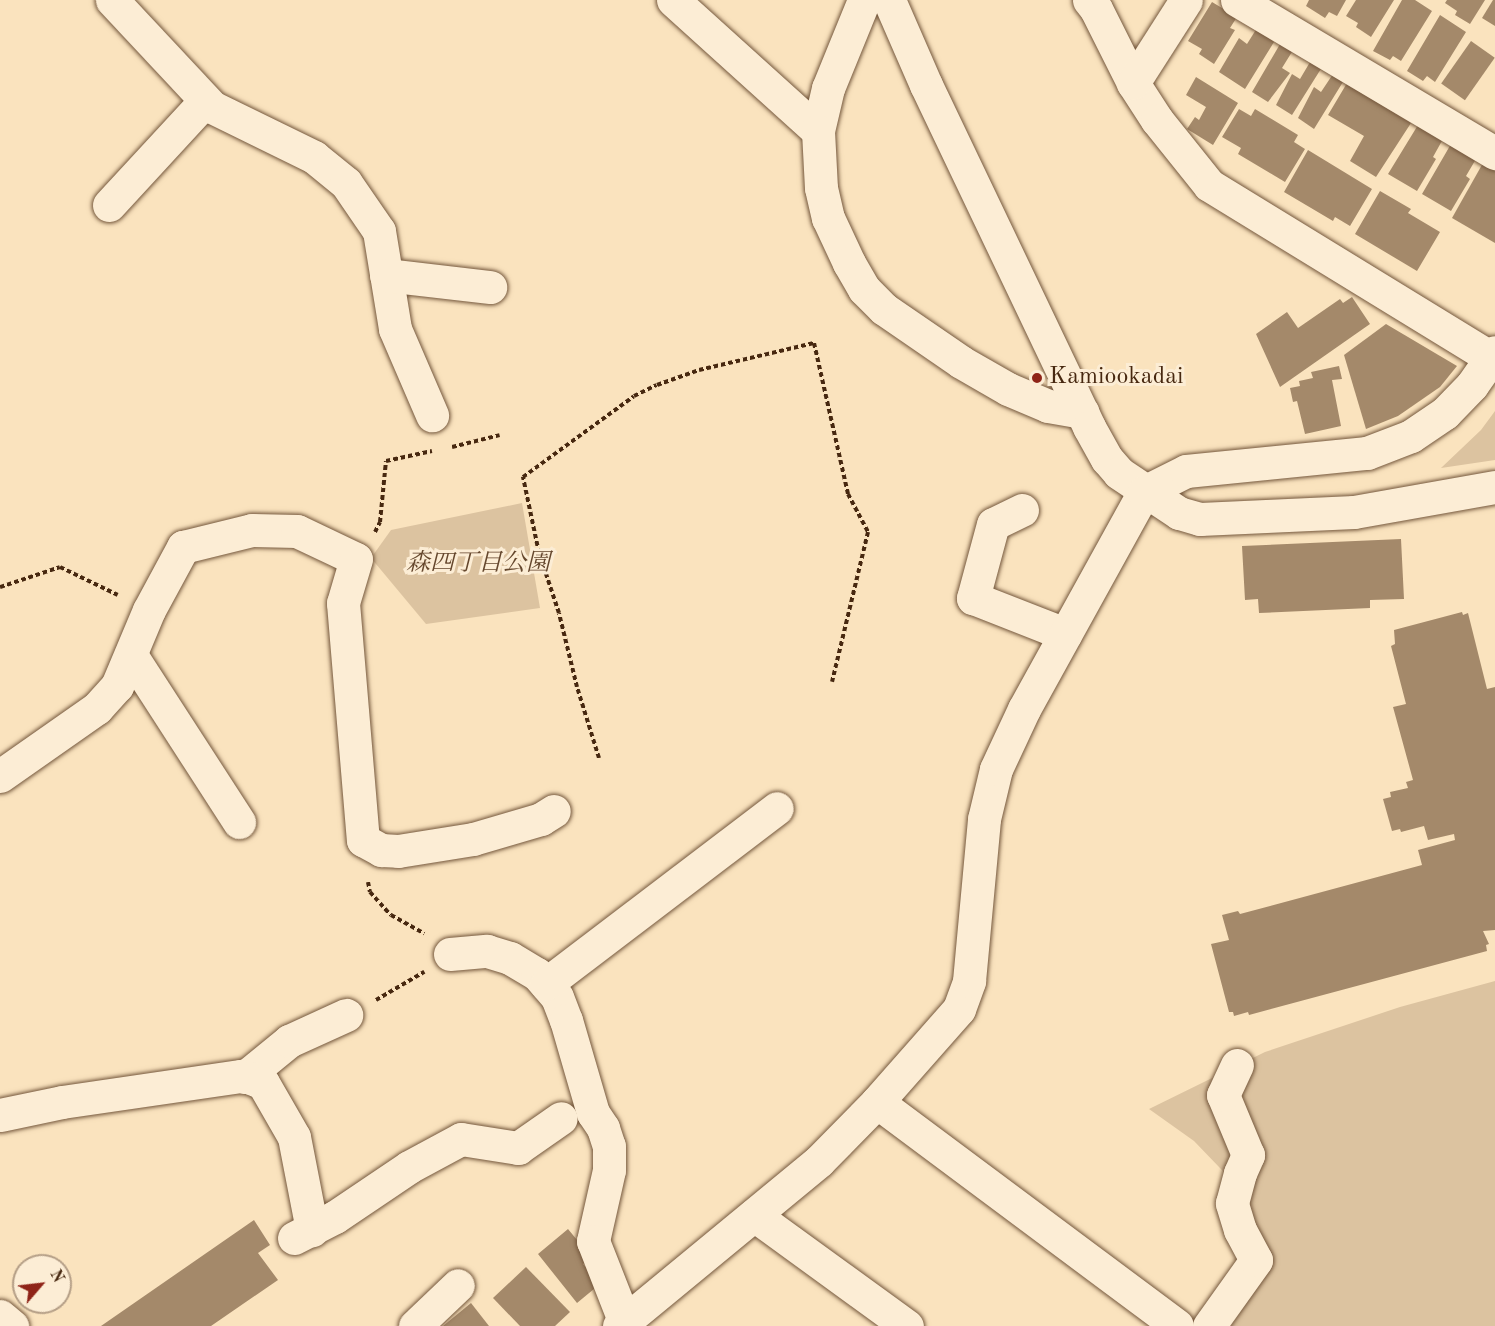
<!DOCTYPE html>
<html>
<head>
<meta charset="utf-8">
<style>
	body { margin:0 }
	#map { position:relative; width:1495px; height:1326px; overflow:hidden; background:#fae3be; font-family:"Old Standard TT","Noto Serif JP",serif }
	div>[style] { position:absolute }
	.green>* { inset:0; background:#dcc3a0 }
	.building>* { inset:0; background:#a4896a; transform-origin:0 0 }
	.path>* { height:4px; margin-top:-2px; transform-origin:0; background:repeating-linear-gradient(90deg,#472810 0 4.5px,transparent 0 7.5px) }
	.roads { filter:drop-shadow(0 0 2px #74573c) drop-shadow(0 0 2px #74573c) }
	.minor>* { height:33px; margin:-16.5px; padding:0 16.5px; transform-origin:16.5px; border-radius:16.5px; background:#fcedd5 }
	.dots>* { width:16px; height:16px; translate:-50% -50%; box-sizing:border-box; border:3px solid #fcedd5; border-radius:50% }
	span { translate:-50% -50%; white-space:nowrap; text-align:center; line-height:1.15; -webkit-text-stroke:6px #fcedd5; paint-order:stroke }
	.poi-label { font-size:24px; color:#472810 }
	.left { translate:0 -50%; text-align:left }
	.park-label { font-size:24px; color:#65472d; font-style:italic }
	.north { position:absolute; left:12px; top:1254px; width:60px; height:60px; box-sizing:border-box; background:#fcedd5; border:2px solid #b49e86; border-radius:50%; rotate:62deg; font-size:16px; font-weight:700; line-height:24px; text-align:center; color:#472810 }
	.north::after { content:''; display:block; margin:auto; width:21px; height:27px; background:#8f2418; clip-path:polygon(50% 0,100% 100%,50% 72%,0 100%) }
</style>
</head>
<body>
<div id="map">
	<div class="green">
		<div style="clip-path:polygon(1495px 411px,1495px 460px,1441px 468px,1481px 430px)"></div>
		<div style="clip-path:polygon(522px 503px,540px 608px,426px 624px,371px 558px,391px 530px)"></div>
		<div style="clip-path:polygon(1495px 981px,1495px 1326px,1231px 1326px,1273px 1264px,1247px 1215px,1245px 1194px,1194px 1141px,1149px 1109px,1265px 1052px,1400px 1007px)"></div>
	</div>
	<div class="building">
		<div style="clip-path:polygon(1309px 0,1346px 0,1337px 16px,1329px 12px,1325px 18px,1306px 6px)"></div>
		<div style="clip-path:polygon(1356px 0,1394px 0,1371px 37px,1356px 27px,1358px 23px,1346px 16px)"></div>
		<div style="clip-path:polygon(1402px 0,1415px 0,1432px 11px,1401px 61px,1393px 56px,1390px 60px,1373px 51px)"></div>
		<div style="clip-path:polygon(1447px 0,1485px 0,1470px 24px,1455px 15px,1457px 11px,1445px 3px)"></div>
		<div style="clip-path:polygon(1493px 0,1495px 0,1495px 26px,1482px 18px)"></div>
		<div style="clip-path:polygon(1212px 2px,1237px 17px,1230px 28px,1235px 30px,1214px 64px,1199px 54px,1202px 49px,1188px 41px)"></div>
		<div style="clip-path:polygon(1440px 15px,1466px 32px,1435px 82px,1427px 76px,1423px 81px,1407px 71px)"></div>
		<div style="clip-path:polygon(1257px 28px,1274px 42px,1245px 89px,1219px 72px,1239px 38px,1247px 44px)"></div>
		<div style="clip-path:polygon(1283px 39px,1295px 47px,1282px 68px,1290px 73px,1268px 102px,1252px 92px)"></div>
		<div style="left:1471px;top:41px;width:29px;height:52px;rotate:35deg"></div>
		<div style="clip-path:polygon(1313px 57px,1324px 64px,1292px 115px,1276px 105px,1292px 74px,1300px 79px)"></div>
		<div style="clip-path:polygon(1335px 71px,1346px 77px,1314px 129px,1298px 118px,1314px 87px,1321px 92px)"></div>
		<div style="clip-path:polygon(1196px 77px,1238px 103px,1213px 145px,1187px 129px,1195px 117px,1199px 120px,1206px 107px,1186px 95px)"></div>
		<div style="clip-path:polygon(1350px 78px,1362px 93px,1411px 123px,1376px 177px,1350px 161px,1364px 136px,1328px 115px)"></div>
		<div style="clip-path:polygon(1239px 109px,1251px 116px,1255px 109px,1298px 135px,1294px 142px,1305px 149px,1285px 182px,1238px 154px,1241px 148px,1222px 137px)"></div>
		<div style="clip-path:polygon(1418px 125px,1443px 139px,1433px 157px,1436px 159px,1417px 191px,1388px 174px)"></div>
		<div style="clip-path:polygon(1451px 144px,1476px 159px,1466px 176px,1470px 179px,1451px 211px,1422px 194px)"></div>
		<div style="clip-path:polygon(1308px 150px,1372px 189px,1350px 226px,1335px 217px,1333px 221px,1284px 192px)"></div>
		<div style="clip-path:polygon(1483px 163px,1495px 170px,1495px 243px,1452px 218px)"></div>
		<div style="clip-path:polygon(1380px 191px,1411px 209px,1408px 213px,1440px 232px,1417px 271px,1355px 234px)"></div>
		<div style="clip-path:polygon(1352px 297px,1370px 324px,1280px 387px,1256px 334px,1287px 312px,1298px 328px,1340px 299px,1343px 303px)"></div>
		<div style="clip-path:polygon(1386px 324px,1457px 366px,1440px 387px,1398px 416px,1366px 429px,1344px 355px)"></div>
		<div style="clip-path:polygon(1339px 366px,1342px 379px,1332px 380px,1341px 426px,1305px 434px,1297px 401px,1293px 402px,1290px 388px,1300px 386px,1299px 381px,1313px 378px,1311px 372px)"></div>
		<div style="clip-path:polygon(1401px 539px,1404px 599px,1370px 600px,1370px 608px,1259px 613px,1258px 599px,1245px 600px,1242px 546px)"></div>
		<div style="clip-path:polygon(1462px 612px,1463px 615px,1468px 613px,1487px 689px,1495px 687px,1495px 930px,1483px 931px,1489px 944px,1486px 945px,1487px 951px,1249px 1015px,1248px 1012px,1234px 1016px,1233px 1012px,1229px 1012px,1211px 944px,1229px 940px,1222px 915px,1238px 911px,1240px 914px,1422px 865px,1418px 850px,1455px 840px,1454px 834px,1428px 840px,1424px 826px,1401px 832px,1400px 829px,1392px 831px,1383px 799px,1391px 797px,1390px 792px,1408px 788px,1406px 782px,1413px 780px,1393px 707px,1406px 704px,1391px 646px,1395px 644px,1394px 630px)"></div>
		<div style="clip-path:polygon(254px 1220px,270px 1245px,258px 1253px,278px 1280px,211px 1326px,101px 1326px)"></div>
		<div style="clip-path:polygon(568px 1229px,591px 1257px,583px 1264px,600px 1284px,577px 1303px,538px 1254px)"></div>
		<div style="clip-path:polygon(526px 1267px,570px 1312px,555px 1326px,520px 1326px,493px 1298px)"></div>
		<div style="clip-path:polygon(471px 1303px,489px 1326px,443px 1326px)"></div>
	</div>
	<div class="path">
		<div style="left:452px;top:447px;width:49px;rotate:-14deg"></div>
		<div style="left:375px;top:532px;width:11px;rotate:-63deg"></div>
		<div style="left:380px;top:522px;width:61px;rotate:-84.4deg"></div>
		<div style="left:386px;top:461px;width:47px;rotate:-12.3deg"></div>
		<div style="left:0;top:587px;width:63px;rotate:-18.4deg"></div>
		<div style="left:60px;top:567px;width:64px;rotate:25.8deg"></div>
		<div style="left:599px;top:758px;width:74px;rotate:-107.2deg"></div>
		<div style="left:577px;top:687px;width:76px;rotate:-103.7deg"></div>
		<div style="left:559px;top:613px;width:63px;rotate:-108.4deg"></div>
		<div style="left:539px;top:553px;width:78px;rotate:-101.9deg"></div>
		<div style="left:523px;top:477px;width:137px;rotate:-36.1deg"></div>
		<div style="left:634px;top:396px;width:25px;rotate:-26deg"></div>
		<div style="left:657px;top:385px;width:45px;rotate:-19.7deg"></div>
		<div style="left:699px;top:370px;width:118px;rotate:-13.2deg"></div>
		<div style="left:814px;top:343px;width:155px;rotate:77.3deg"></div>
		<div style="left:848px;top:494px;width:43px;rotate:62.2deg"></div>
		<div style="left:868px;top:532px;width:154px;rotate:103.5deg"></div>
		<div style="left:368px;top:882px;width:10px;rotate:79deg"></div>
		<div style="left:370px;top:892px;width:31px;rotate:48deg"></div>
		<div style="left:391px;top:915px;width:38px;rotate:29deg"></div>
		<div style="left:376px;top:1000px;width:56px;rotate:-30.3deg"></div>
	</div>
	<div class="roads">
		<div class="minor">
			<div style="left:112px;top:0;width:146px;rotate:46.9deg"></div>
			<div style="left:212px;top:107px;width:114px;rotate:26.1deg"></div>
			<div style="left:314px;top:157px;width:41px;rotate:39.1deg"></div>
			<div style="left:346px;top:183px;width:58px;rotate:55.5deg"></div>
			<div style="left:379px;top:231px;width:99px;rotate:80.7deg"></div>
			<div style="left:395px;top:329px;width:94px;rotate:66.7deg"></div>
			<div style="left:673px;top:0;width:195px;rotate:42.1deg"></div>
			<div style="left:864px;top:0;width:95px;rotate:112.2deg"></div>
			<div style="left:828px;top:88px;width:44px;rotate:103.1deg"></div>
			<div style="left:818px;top:131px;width:57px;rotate:87deg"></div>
			<div style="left:821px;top:188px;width:31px;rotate:77deg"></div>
			<div style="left:828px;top:218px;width:50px;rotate:65deg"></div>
			<div style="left:849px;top:263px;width:30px;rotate:60deg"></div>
			<div style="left:864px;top:289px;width:28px;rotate:45deg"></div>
			<div style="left:884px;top:309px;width:93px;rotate:34.5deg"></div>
			<div style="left:961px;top:362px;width:54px;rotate:29.9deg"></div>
			<div style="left:1008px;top:389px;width:43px;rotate:23deg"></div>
			<div style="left:1048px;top:406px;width:35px;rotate:10deg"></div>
			<div style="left:889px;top:0;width:93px;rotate:66.5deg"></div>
			<div style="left:926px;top:85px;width:379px;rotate:64.5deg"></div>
			<div style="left:1089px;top:427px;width:37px;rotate:61deg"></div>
			<div style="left:1107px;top:459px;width:18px;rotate:49deg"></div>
			<div style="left:1119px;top:473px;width:72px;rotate:33.7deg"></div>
			<div style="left:1179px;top:513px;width:22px;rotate:16deg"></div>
			<div style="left:1200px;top:519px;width:154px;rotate:-2.6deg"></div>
			<div style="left:1354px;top:512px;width:143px;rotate:-10.1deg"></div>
			<div style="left:1089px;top:0;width:11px;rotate:52deg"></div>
			<div style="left:1096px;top:9px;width:83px;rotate:63.4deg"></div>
			<div style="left:1133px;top:83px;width:44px;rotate:57deg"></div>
			<div style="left:1157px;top:120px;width:83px;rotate:51.3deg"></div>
			<div style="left:1209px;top:185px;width:335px;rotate:31.5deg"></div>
			<div style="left:1237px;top:0;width:300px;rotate:30.7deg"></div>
			<div style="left:1133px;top:83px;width:98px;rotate:-57.4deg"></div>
			<div style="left:109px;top:205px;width:142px;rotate:-47.3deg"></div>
			<div style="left:386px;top:275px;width:105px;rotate:6.6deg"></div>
			<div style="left:1022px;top:510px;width:32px;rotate:154deg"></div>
			<div style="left:993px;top:524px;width:77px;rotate:105.1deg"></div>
			<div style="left:973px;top:598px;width:99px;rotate:21.4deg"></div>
			<div style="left:131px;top:655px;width:199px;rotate:57.1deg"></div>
			<div style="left:0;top:776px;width:118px;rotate:-35deg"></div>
			<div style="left:97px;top:708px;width:30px;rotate:-48deg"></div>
			<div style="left:117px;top:686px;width:82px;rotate:-67.2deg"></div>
			<div style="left:149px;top:610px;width:72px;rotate:-61.6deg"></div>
			<div style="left:183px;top:547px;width:71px;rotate:-13.8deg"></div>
			<div style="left:252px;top:530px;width:45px;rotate:1.3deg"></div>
			<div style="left:297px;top:531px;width:65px;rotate:25.4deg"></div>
			<div style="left:356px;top:559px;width:46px;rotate:106.5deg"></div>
			<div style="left:343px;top:603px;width:238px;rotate:85.2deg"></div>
			<div style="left:363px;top:840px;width:21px;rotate:29deg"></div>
			<div style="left:381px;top:850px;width:17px;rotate:3deg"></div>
			<div style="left:398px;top:851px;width:76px;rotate:-9.1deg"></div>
			<div style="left:473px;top:839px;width:71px;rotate:-16.4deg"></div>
			<div style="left:541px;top:819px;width:15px;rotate:-32deg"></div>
			<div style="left:450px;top:954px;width:37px;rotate:-5deg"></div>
			<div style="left:487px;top:951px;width:24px;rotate:17deg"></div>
			<div style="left:510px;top:958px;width:31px;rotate:31deg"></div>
			<div style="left:537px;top:974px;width:30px;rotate:49deg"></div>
			<div style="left:557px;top:997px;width:25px;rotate:69deg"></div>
			<div style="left:566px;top:1020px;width:97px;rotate:73.8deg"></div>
			<div style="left:593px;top:1113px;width:18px;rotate:56deg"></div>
			<div style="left:603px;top:1128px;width:19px;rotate:72deg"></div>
			<div style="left:609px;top:1146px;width:24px;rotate:90deg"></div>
			<div style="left:609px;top:1170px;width:73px;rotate:102.7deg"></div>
			<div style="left:593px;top:1241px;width:85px;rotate:68.6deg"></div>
			<div style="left:546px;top:984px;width:290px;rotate:-37.3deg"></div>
			<div style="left:245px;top:1077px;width:57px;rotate:-39.3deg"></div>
			<div style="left:289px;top:1041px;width:63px;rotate:-24.5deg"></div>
			<div style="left:877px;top:1102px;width:374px;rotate:36.7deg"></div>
			<div style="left:0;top:1115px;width:63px;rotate:-11.8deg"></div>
			<div style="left:62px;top:1102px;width:181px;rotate:-8.3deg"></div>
			<div style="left:241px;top:1076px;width:10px;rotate:11deg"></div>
			<div style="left:251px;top:1078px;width:13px;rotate:23deg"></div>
			<div style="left:263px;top:1083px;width:62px;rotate:60.1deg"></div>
			<div style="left:294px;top:1137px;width:95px;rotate:79deg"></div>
			<div style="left:754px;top:1215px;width:189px;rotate:36deg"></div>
			<div style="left:294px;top:1238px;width:46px;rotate:-27.1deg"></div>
			<div style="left:335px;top:1217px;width:89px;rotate:-34deg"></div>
			<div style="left:409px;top:1167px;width:59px;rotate:-28.3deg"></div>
			<div style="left:461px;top:1139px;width:58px;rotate:9deg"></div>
			<div style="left:518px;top:1148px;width:52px;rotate:-34.9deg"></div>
			<div style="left:0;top:1316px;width:16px;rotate:40deg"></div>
			<div style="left:415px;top:1326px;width:59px;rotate:-43.6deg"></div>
			<div style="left:619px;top:1326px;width:259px;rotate:-39.5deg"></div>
			<div style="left:819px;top:1161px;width:83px;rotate:-45.5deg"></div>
			<div style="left:877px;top:1102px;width:124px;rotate:-48.6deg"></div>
			<div style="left:959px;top:1009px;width:30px;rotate:-70deg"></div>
			<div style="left:969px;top:981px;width:163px;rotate:-84.7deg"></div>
			<div style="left:984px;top:819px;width:51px;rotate:-76.5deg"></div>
			<div style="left:996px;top:769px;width:66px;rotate:-65deg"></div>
			<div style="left:1024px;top:709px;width:248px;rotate:-61.1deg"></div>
			<div style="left:1144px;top:492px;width:47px;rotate:-26.6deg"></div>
			<div style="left:1186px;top:471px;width:182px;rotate:-5.7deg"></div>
			<div style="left:1367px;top:453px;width:47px;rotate:-21.1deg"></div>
			<div style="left:1411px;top:436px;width:41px;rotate:-34.1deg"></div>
			<div style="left:1445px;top:413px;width:39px;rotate:-46deg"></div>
			<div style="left:1472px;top:385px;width:40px;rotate:-55.1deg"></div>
			<div style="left:1209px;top:1326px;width:81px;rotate:-54.5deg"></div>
			<div style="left:1256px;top:1260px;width:34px;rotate:-118deg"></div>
			<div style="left:1240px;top:1230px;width:28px;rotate:-107deg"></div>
			<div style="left:1232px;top:1203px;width:31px;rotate:-75deg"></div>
			<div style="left:1240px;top:1173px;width:20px;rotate:-66deg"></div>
			<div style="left:1248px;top:1155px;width:65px;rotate:-112.6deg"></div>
			<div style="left:1223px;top:1095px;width:33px;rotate:-65deg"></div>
		</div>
	</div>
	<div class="dots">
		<div style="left:1037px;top:378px;background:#8f2418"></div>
	</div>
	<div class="poi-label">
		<span class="left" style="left:1049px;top:378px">Kamiookadai</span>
	</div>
	<div class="park-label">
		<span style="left:478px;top:565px">森四丁目公園</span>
	</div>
	<div class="north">N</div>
</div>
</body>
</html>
